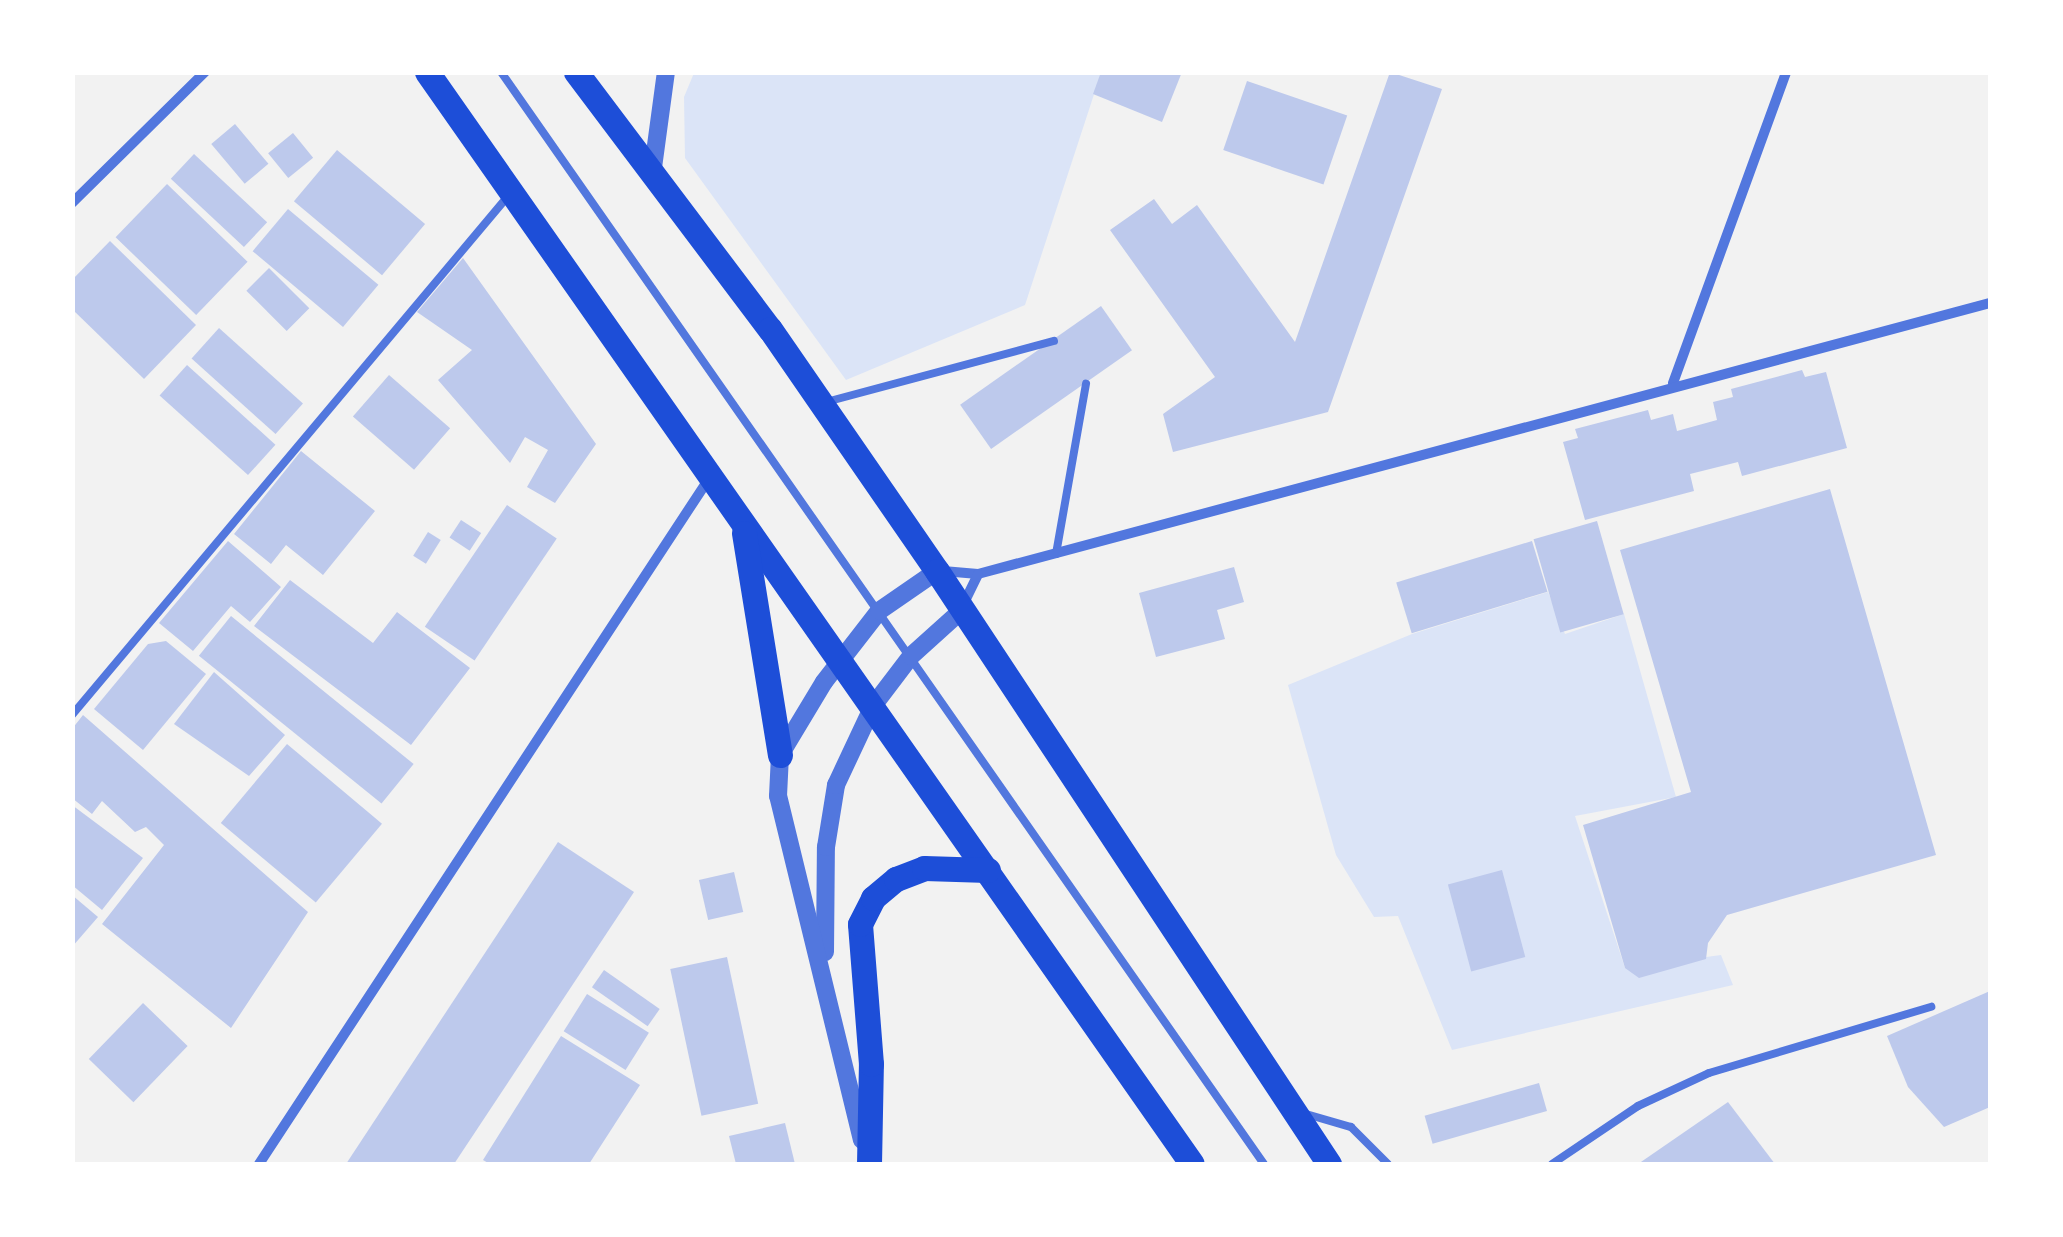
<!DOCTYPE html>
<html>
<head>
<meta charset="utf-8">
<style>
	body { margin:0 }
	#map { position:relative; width:2063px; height:1237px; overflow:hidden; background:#f2f2f2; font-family:Barlow,sans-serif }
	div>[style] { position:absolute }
	.green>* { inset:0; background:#dbe4f7 }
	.building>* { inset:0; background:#bdc9ec; transform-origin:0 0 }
	.service>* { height:8px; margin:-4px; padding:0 4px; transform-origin:4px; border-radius:4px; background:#5277de }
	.minor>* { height:10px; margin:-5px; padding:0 5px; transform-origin:5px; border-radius:5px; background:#5277de }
	.tertiary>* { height:18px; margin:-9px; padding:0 9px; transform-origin:9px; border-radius:9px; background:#5277de }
	.primary>* { height:25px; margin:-12.5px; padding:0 12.5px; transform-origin:12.5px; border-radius:12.5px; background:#1d4ed8 }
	span { translate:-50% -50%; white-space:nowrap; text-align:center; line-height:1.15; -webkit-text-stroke:8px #fff; paint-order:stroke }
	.frame { position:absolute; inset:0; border:75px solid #fff; pointer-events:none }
</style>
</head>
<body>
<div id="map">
	<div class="green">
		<div style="clip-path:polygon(694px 73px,1101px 73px,1025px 305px,846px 380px,685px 158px,684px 97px)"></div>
		<div style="clip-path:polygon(1548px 592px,1565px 634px,1624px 614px,1676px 797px,1575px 816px,1625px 968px,1721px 955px,1733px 985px,1452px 1050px,1398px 916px,1374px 917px,1336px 855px,1288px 685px,1412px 634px)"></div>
	</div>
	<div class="building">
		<div style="clip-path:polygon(1101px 72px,1182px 72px,1162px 122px,1093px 94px)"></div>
		<div style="clip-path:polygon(1390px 72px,1442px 89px,1328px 412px,1173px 452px,1163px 414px,1215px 377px,1110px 230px,1154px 199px,1172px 224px,1197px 205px,1295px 342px)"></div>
		<div style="left:1247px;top:81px;width:106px;height:73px;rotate:19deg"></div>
		<div style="left:235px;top:124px;width:52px;height:31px;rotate:50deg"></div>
		<div style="left:293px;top:133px;width:32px;height:32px;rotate:51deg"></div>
		<div style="left:337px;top:150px;width:115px;height:67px;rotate:40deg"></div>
		<div style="left:194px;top:154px;width:100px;height:34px;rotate:43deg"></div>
		<div style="left:167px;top:184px;width:112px;height:74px;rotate:44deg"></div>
		<div style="left:288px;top:209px;width:118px;height:55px;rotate:40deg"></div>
		<div style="clip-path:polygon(110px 241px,196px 325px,144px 379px,72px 309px,72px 280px)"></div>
		<div style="clip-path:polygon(463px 258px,596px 444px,555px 503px,527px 487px,548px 450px,525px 437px,510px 463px,438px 380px,472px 350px,417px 312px)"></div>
		<div style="left:269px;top:268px;width:57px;height:32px;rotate:45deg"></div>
		<div style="left:1101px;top:306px;width:54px;height:172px;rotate:55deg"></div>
		<div style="left:219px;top:328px;width:113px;height:41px;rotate:42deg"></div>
		<div style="left:187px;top:365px;width:119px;height:41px;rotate:42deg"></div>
		<div style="clip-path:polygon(1802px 370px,1805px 377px,1826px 372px,1847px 448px,1742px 476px,1738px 462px,1690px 474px,1694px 491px,1585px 520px,1563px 442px,1578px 438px,1575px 429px,1648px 410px,1651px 420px,1673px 414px,1677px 431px,1717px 420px,1713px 402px,1733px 397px,1731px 389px)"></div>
		<div style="left:389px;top:375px;width:81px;height:55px;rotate:41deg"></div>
		<div style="clip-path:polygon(301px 451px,375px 511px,323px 575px,286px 545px,271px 564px,234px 534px)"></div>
		<div style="clip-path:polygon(1830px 489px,1936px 855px,1727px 915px,1708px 943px,1706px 959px,1639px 978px,1625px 968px,1583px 825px,1691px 792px,1620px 550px)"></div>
		<div style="left:507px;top:505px;width:60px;height:147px;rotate:34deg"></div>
		<div style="left:461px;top:520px;width:24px;height:21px;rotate:33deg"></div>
		<div style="left:1597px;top:521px;width:97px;height:66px;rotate:74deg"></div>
		<div style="left:428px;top:532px;width:15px;height:28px;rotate:32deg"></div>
		<div style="clip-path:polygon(228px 541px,281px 587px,250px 622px,231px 606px,193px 651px,159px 623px)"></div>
		<div style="left:1532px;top:541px;width:53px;height:142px;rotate:73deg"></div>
		<div style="clip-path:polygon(1234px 567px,1244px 602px,1217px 610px,1225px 639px,1156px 657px,1139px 593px)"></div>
		<div style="clip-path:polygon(290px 580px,373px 643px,397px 612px,470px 668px,411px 745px,254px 626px)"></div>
		<div style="left:231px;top:616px;width:235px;height:51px;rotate:39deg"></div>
		<div style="clip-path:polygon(166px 641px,206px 674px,143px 750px,94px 709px,148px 644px)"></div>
		<div style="clip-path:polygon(214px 672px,285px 735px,249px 776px,174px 724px)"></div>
		<div style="clip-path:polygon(83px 715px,308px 912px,231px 1028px,102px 924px,164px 845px,146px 827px,135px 832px,102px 801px,92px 814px,72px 798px,72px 729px)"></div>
		<div style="left:287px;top:744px;width:124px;height:103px;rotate:40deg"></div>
		<div style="clip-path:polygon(72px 805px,143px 858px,102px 910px,72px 885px)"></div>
		<div style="clip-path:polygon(558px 842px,634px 892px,454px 1164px,346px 1164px)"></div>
		<div style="left:1502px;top:870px;width:90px;height:56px;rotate:75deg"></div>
		<div style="left:734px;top:872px;width:41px;height:36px;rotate:77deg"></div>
		<div style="clip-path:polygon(72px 895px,98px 917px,72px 947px)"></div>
		<div style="left:727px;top:957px;width:150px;height:58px;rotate:78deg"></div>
		<div style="left:604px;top:970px;width:68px;height:21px;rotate:35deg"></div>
		<div style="clip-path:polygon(1990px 991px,1990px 1107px,1944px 1127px,1908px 1087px,1887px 1036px)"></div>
		<div style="left:587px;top:994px;width:73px;height:44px;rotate:32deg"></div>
		<div style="left:143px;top:1003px;width:62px;height:78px;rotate:44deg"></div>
		<div style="clip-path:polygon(561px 1036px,640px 1085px,589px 1164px,490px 1164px,483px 1160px)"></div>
		<div style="left:1539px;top:1083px;width:29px;height:119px;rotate:74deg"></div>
		<div style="clip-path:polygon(1728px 1102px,1775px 1164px,1638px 1164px)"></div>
		<div style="clip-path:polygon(785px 1123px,795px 1164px,736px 1164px,729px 1136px)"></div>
	</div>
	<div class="service">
		<div style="left:501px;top:72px;width:1332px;rotate:55.06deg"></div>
		<div style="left:826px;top:402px;width:236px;rotate:-15deg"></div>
		<div style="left:1056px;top:554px;width:173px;rotate:-80deg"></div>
		<div style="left:72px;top:715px;width:679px;rotate:-49.96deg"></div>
		<div style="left:1306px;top:1114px;width:47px;rotate:16.1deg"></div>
		<div style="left:1351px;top:1127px;width:52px;rotate:45deg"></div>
		<div style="left:1552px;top:1164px;width:104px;rotate:-34deg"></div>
		<div style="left:1638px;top:1106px;width:78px;rotate:-24.9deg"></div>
		<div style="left:1709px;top:1073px;width:232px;rotate:-16.6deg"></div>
	</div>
	<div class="minor">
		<div style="left:72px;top:203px;width:187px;rotate:-44.6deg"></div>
		<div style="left:1673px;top:383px;width:331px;rotate:-70deg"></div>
		<div style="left:943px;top:571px;width:35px;rotate:5deg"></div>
		<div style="left:978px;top:574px;width:1048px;rotate:-14.99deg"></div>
		<div style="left:963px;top:605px;width:34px;rotate:-64deg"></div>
		<div style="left:259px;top:1164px;width:818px;rotate:-56.72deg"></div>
	</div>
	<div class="tertiary">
		<div style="left:652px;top:175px;width:104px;rotate:-82.3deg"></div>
		<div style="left:825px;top:952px;width:105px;rotate:-89.5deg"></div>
		<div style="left:826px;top:847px;width:63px;rotate:-80.8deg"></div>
		<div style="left:836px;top:785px;width:87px;rotate:-64.9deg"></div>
		<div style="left:873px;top:706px;width:63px;rotate:-52.8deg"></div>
		<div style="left:911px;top:656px;width:67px;rotate:-42deg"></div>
		<div style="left:862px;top:1140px;width:354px;rotate:-103.7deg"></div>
		<div style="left:778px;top:796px;width:41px;rotate:-87.2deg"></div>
		<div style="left:780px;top:755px;width:85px;rotate:-58.9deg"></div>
		<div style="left:824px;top:682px;width:90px;rotate:-52.2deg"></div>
		<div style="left:879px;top:611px;width:70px;rotate:-34.6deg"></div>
	</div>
	<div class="primary">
		<div style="left:427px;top:72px;width:1333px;rotate:54.99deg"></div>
		<div style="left:576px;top:72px;width:322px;rotate:53deg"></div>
		<div style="left:770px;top:329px;width:294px;rotate:55.4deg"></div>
		<div style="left:937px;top:571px;width:711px;rotate:56.53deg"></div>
		<div style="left:744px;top:533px;width:225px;rotate:80.8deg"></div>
		<div style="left:869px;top:1164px;width:100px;rotate:-88.9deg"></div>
		<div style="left:871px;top:1064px;width:140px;rotate:-94.5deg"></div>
		<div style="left:860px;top:924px;width:29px;rotate:-63deg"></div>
		<div style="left:873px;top:898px;width:30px;rotate:-40deg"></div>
		<div style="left:896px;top:879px;width:30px;rotate:-21deg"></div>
		<div style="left:924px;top:868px;width:64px;rotate:1.8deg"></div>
	</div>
	<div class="frame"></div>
</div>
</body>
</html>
